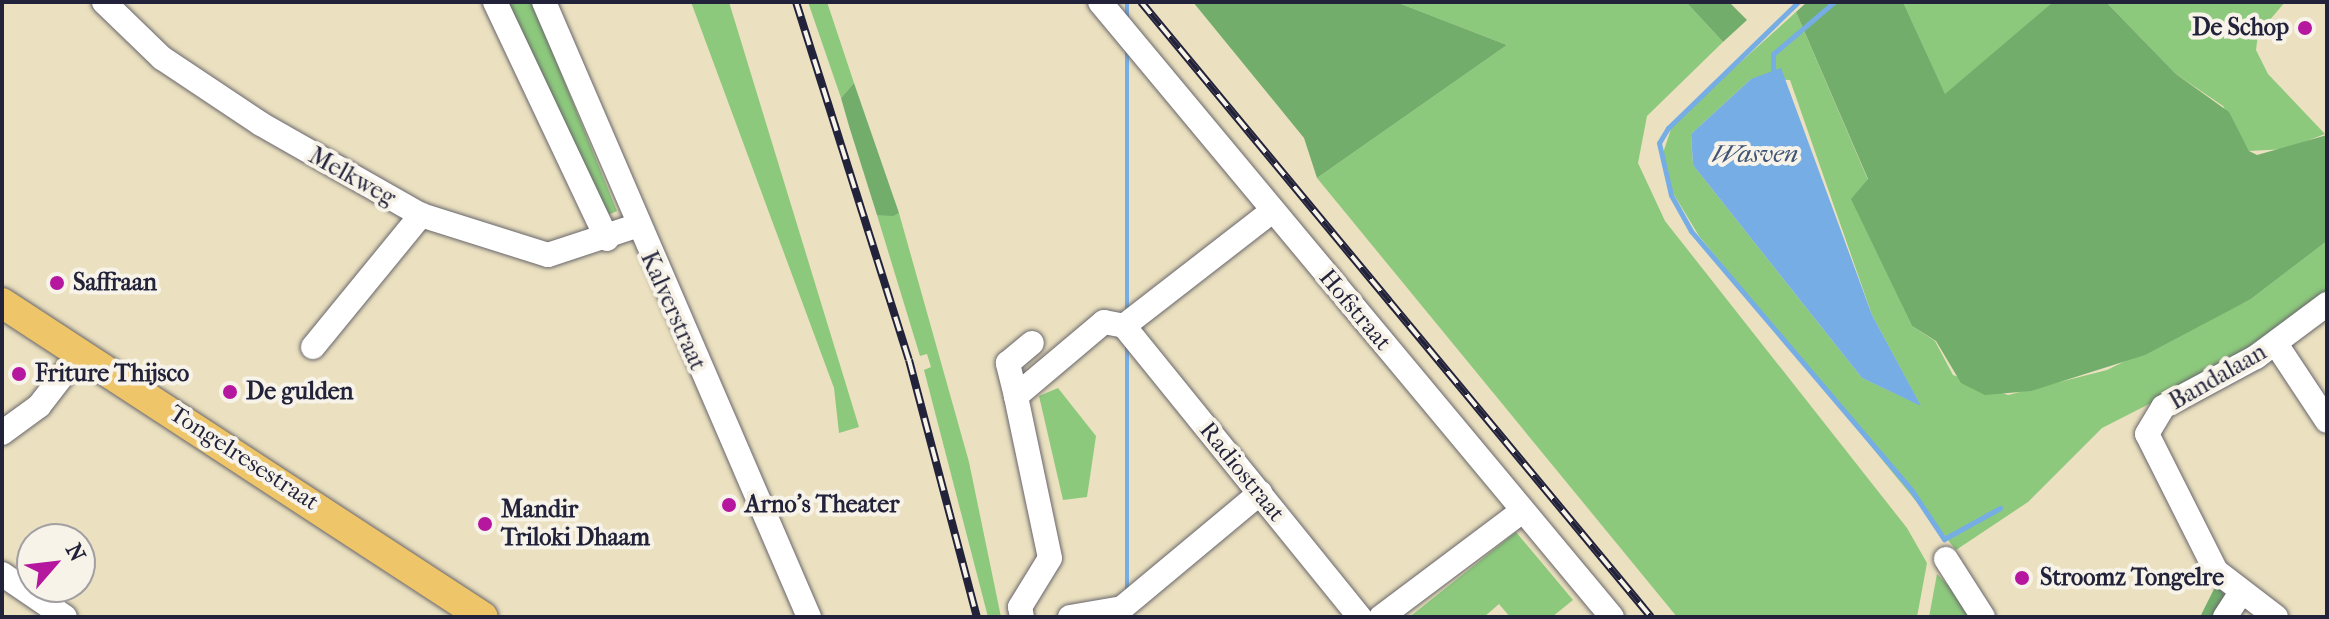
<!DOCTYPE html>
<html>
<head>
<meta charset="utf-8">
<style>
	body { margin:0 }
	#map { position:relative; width:2329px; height:619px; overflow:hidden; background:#ebe1c0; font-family:"IM FELL French Canon",serif }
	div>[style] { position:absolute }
	.green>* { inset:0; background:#8dc97d }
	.forest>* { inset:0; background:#72ad6c }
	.water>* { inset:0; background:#75ade4; transform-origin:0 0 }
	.stream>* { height:5px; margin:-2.5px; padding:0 2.5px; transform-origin:2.5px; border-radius:2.5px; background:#75ade4 }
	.roads { filter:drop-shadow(0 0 2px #68656a) drop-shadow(0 0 2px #68656a) }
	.minor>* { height:24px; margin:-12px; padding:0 12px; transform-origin:12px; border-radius:12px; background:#fff }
	.major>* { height:30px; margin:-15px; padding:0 15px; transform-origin:15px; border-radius:15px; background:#eec569 }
	.rail>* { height:8px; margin-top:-4px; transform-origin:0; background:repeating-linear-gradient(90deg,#f7f3e8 0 15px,#22223b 0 30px); box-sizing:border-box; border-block:2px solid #22223b }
	.dots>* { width:22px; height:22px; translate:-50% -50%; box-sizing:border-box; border:4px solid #f7f3e8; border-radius:50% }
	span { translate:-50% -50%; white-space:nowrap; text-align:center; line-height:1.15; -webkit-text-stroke:8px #f7f3e8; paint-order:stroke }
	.poi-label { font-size:24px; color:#22223b; font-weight:700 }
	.right { translate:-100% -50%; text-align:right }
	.left { translate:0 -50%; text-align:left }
	.street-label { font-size:24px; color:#22223b }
	.water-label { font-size:26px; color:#3f5376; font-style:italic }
	.frame { position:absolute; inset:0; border:4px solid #22223b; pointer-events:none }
	.north { position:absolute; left:16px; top:523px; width:80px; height:80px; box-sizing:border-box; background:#f7f3e8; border:2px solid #a29fa3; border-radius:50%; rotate:62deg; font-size:22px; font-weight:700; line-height:32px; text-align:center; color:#22223b }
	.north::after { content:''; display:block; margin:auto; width:28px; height:36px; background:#b5179e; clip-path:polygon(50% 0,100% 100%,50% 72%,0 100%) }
</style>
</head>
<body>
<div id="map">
	<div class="green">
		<div style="clip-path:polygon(504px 2px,532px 2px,617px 211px,604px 217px)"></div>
		<div style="clip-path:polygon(691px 2px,729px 2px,859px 427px,839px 433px,834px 388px)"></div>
		<div style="clip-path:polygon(808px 2px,827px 2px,854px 83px,841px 98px)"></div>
		<div style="clip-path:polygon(1396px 2px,1686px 2px,1723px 42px,1647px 116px,1638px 163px,1665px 221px,1907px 528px,1927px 563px,1917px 617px,1677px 617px,1317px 178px,1507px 45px)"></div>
		<div style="clip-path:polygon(1903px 2px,2070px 2px,2052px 4px,1945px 95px)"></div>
		<div style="clip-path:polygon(2106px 2px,2285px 2px,2258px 34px,2256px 50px,2268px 74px,2325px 134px,2286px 149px,2249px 151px,2223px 106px,2176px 74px)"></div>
		<div style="clip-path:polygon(evenodd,1796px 12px,1868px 180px,1852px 199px,1912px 326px,1935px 341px,1953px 375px,2008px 395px,2107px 370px,2251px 299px,2327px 241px,2327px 296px,2214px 371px,2102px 428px,2028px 502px,1956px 550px,1699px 236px,1667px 183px,1663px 153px,1673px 123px,1796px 12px,1751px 79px,1790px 80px,1872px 315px,1920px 405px,1862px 378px,1693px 165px,1691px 134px,1751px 79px)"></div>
		<div style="clip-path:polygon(899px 213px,969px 462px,1001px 617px,988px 617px,924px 370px,931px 367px,927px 354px,920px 356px,877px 215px)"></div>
		<div style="clip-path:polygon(1058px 388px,1096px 436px,1087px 497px,1063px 500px,1039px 396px)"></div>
		<div style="clip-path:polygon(1516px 532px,1573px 600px,1552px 617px,1510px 617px,1499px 604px,1484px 617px,1412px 615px)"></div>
		<div style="clip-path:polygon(1937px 574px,1967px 605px,1972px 617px,1929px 617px)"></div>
	</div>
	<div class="forest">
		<div style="clip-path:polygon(1193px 2px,1396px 2px,1507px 45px,1317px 178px,1304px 138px)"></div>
		<div style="clip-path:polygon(1686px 2px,1729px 2px,1747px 20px,1723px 42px)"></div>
		<div style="clip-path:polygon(1807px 2px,1903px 2px,1945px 94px,2052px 3px,2106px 2px,2176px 74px,2229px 112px,2249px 151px,2257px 155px,2327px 135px,2327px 241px,2251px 299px,2145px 355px,2031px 391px,1985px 395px,1961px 383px,1936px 341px,1912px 326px,1851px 199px,1868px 179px,1796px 12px)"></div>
		<div style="clip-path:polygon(854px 83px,899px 213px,893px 216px,877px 215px,849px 126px,841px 98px)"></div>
		<div style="clip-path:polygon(2216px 585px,2228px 598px,2218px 617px,2200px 617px)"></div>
	</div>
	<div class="water">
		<div style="left:1125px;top:2px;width:4px;height:800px"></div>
		<div style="clip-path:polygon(1781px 68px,1872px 315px,1921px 406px,1862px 378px,1693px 165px,1691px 134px,1751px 79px)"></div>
	</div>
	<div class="stream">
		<div style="left:1798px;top:2px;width:181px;rotate:135.9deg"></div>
		<div style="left:1668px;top:128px;width:17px;rotate:121deg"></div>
		<div style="left:1659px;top:143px;width:53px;rotate:77deg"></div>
		<div style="left:1671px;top:195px;width:41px;rotate:60.9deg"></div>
		<div style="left:1691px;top:231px;width:341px;rotate:49.6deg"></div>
		<div style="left:1912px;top:491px;width:58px;rotate:56.3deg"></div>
		<div style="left:1944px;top:539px;width:64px;rotate:-29deg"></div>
		<div style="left:1773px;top:69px;width:15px;rotate:-90deg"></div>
		<div style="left:1773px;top:54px;width:80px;rotate:-40.4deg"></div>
	</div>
	<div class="roads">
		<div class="minor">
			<div style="left:104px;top:2px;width:81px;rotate:44deg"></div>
			<div style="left:162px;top:58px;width:119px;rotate:33.7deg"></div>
			<div style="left:261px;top:124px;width:184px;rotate:29.6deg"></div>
			<div style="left:421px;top:215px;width:133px;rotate:17.5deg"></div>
			<div style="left:548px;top:255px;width:93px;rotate:-18.2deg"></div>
			<div style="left:495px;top:2px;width:262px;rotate:64.7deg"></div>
			<div style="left:544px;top:2px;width:670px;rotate:66.69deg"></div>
			<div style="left:1100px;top:2px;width:800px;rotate:50.22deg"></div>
			<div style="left:1124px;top:326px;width:375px;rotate:51deg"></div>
			<div style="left:2276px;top:344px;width:92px;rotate:56.5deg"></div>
			<div style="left:313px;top:347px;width:171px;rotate:-50.7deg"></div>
			<div style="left:1016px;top:396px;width:34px;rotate:-104deg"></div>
			<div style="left:1008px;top:363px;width:31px;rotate:-40deg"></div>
			<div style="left:2px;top:433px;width:46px;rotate:-36.1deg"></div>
			<div style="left:39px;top:406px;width:67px;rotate:-52.3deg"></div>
			<div style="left:1946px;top:559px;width:69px;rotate:57.5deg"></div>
			<div style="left:2px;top:574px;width:76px;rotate:34.3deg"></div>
			<div style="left:1022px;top:617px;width:10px;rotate:-101deg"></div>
			<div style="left:1020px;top:607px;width:57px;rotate:-58.5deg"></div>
			<div style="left:1050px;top:558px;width:166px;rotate:-101.9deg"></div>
			<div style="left:1016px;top:396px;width:115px;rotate:-40.1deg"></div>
			<div style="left:1104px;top:322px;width:20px;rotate:11deg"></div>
			<div style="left:1124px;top:326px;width:187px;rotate:-37.8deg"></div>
			<div style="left:1070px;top:617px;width:53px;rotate:-9.8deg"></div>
			<div style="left:1122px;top:608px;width:180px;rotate:-39.8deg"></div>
			<div style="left:1381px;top:617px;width:176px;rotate:-36.9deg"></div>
			<div style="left:2225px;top:617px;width:27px;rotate:-57deg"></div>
			<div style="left:2276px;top:617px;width:76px;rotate:-142.5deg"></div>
			<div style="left:2216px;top:571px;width:153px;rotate:-116.7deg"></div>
			<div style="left:2147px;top:434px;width:31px;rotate:-59deg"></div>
			<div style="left:2163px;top:407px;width:106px;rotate:-28.3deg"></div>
			<div style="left:2256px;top:357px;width:89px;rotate:-36.7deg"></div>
		</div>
		<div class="major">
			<div style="left:2px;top:303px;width:574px;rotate:33.14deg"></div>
		</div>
	</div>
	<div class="rail">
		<div style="left:796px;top:2px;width:375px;rotate:72.5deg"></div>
		<div style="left:909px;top:360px;width:266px;rotate:75.2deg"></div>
		<div style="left:1141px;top:2px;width:799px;rotate:50.33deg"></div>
	</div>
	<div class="dots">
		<div style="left:2305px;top:28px;background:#b5179e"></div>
		<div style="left:57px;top:283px;background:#b5179e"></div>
		<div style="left:19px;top:374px;background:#b5179e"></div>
		<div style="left:230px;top:392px;background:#b5179e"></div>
		<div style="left:729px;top:505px;background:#b5179e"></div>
		<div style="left:485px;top:524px;background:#b5179e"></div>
		<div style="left:2022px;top:578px;background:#b5179e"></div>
	</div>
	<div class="poi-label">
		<span class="right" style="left:2289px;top:28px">De Schop</span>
		<span class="left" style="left:73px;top:283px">Saffraan</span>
		<span class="left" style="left:35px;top:374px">Friture Thijsco</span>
		<span class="left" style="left:246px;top:392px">De gulden</span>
		<span class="left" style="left:745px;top:505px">Arno's Theater</span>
		<span class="left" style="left:501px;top:524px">Mandir<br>Triloki Dhaam</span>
		<span class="left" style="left:2040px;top:578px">Stroomz Tongelre</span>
	</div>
	<div class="street-label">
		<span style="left:352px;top:177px;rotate:29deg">Melkweg</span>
		<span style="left:1355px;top:310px;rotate:50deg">Hofstraat</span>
		<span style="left:673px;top:311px;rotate:66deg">Kalverstraat</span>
		<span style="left:2218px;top:377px;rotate:-30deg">Bandalaan</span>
		<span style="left:244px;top:458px;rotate:33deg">Tongelresestraat</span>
		<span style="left:1242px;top:472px;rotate:51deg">Radiostraat</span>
	</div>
	<div class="water-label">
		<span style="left:1755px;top:154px">Wasven</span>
	</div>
	<div class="frame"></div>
	<div class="north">N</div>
</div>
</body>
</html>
